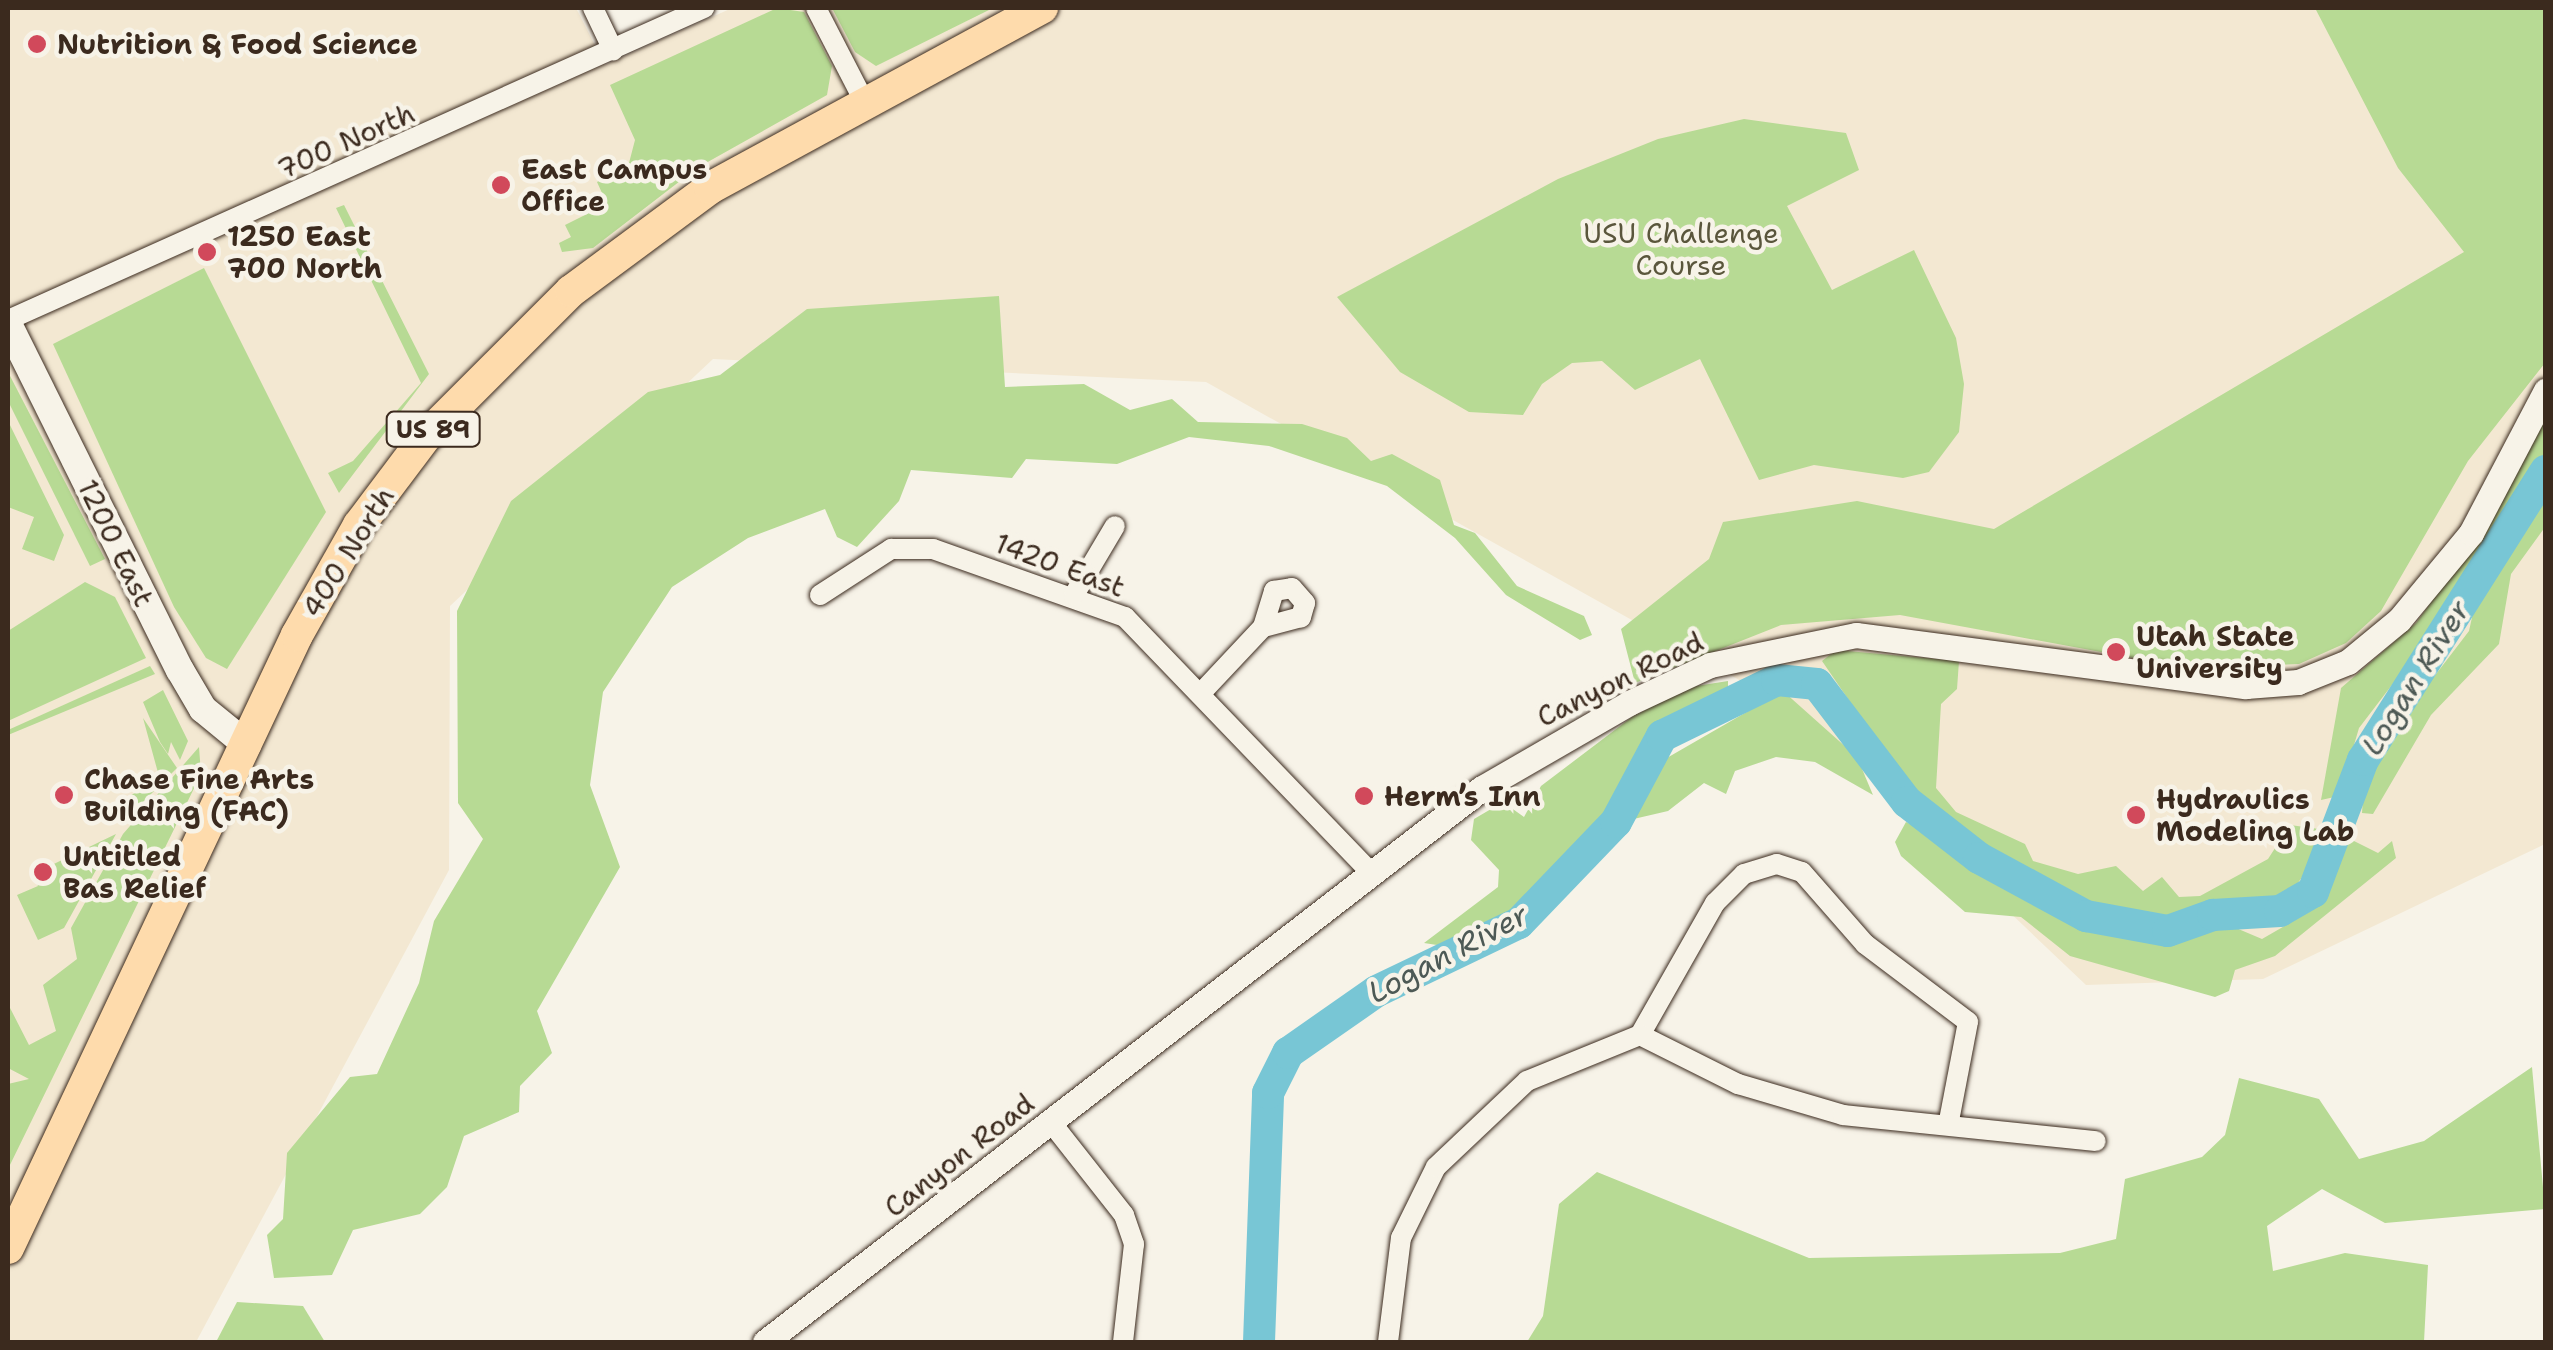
<!DOCTYPE html>
<html>
<head>
<meta charset="utf-8">
<style>
	body { margin:0 }
	#map { position:relative; width:2553px; height:1350px; overflow:hidden; background:#f7f3e8; font-family:"Shantell Sans",sans-serif }
	div>[style] { position:absolute }
	.built>* { inset:0; background:#f3e8d2 }
	.green>* { inset:0; background:#b7da94 }
	.river>* { height:32px; margin:-16px; padding:0 16px; transform-origin:16px; border-radius:16px; background:#78c6d5 }
	.roads { filter:drop-shadow(0 0 2px #3b2a1e) drop-shadow(0 0 2px #3b2a1e) }
	.minor>* { height:20px; margin:-10px; padding:0 10px; transform-origin:10px; border-radius:10px; background:#f7f3e8 }
	.tertiary>* { height:25px; margin:-12.5px; padding:0 12.5px; transform-origin:12.5px; border-radius:12.5px; background:#f7f3e8 }
	.secondary>* { height:28px; margin:-14px; padding:0 14px; transform-origin:14px; border-radius:14px; background:#f7f3e8 }
	.primary>* { height:32px; margin:-16px; padding:0 16px; transform-origin:16px; border-radius:16px; background:#fedbac }
	.dots>* { width:28px; height:28px; translate:-50% -50%; box-sizing:border-box; border:5px solid #f7f3e8; border-radius:50% }
	span { translate:-50% -50%; white-space:nowrap; text-align:center; line-height:1.15; -webkit-text-stroke:9px #f7f3e8; paint-order:stroke }
	.shield-label span { padding:2px 8px; background:#f7f3e8; border:2px solid; border-radius:8px; -webkit-text-stroke-width:0 }
	.shield-label { font-size:25px; color:#3b2a1e; font-weight:700 }
	.poi-label { font-size:28px; color:#3b2a1e; font-weight:700 }
	.left { translate:0 -50%; text-align:left }
	.street-label { font-size:28px; color:#3b2a1e }
	.park-label { font-size:28px; color:#5a563c }
	.water-label { font-size:30px; color:#4d5955; font-style:italic }
	.frame { position:absolute; inset:0; border:10px solid #3b2a1e; pointer-events:none }
</style>
</head>
<body>
<div id="map">
	<div class="built">
		<div style="clip-path:polygon(8px 8px,576px 8px,605px 65px,732px 8px,2545px 8px,2545px 844px,2263px 979px,2086px 985px,1802px 715px,1206px 382px,713px 359px,450px 606px,449px 870px,196px 1342px,8px 1342px)"></div>
	</div>
	<div class="green">
		<div style="clip-path:polygon(777px 8px,804px 12px,832px 66px,827px 95px,697px 168px,593px 248px,562px 252px,559px 243px,571px 237px,565px 225px,607px 204px,597px 182px,629px 163px,635px 140px,610px 85px)"></div>
		<div style="clip-path:polygon(832px 8px,993px 8px,876px 66px,855px 52px)"></div>
		<div style="clip-path:polygon(2315px 8px,2545px 8px,2545px 363px,2468px 461px,2381px 611px,2346px 643px,2299px 664px,2193px 669px,1900px 615px,1781px 625px,1635px 683px,1621px 629px,1709px 559px,1723px 522px,1857px 501px,1994px 529px,2464px 252px,2398px 168px)"></div>
		<div style="clip-path:polygon(1744px 119px,1846px 133px,1859px 170px,1787px 206px,1832px 290px,1914px 250px,1956px 338px,1964px 384px,1959px 432px,1929px 472px,1903px 478px,1814px 465px,1759px 480px,1700px 359px,1635px 390px,1602px 361px,1572px 363px,1542px 384px,1523px 415px,1469px 412px,1400px 372px,1337px 297px,1558px 179px,1658px 139px)"></div>
		<div style="clip-path:polygon(344px 205px,429px 374px,339px 493px,328px 473px,353px 461px,421px 383px,336px 208px)"></div>
		<div style="clip-path:polygon(204px 268px,326px 512px,227px 669px,206px 658px,174px 607px,53px 344px)"></div>
		<div style="clip-path:polygon(999px 296px,1005px 387px,1084px 384px,1130px 410px,1172px 399px,1198px 422px,1302px 424px,1347px 438px,1371px 461px,1392px 454px,1440px 480px,1454px 525px,1475px 533px,1517px 586px,1584px 616px,1592px 635px,1580px 640px,1506px 595px,1455px 538px,1387px 486px,1269px 446px,1189px 437px,1117px 464px,1026px 459px,1012px 478px,911px 470px,899px 501px,857px 547px,837px 537px,825px 509px,748px 538px,672px 587px,603px 692px,590px 785px,620px 867px,537px 1011px,552px 1053px,520px 1086px,519px 1112px,464px 1136px,447px 1187px,420px 1214px,353px 1230px,332px 1275px,274px 1278px,267px 1235px,283px 1219px,287px 1153px,350px 1077px,377px 1074px,419px 983px,434px 921px,483px 839px,458px 803px,457px 611px,511px 501px,648px 392px,720px 375px,807px 309px)"></div>
		<div style="clip-path:polygon(9px 374px,105px 559px,90px 566px,8px 401px)"></div>
		<div style="clip-path:polygon(2545px 416px,2545px 527px,2511px 574px,2499px 644px,2431px 715px,2373px 814px,2362px 813px,2365px 767px,2469px 631px,2478px 590px,2530px 515px,2543px 484px,2532px 479px,2466px 588px,2359px 728px,2339px 796px,2321px 800px,2341px 688px,2416px 623px,2492px 518px)"></div>
		<div style="clip-path:polygon(8px 421px,64px 535px,54px 561px,22px 549px,34px 517px,8px 507px)"></div>
		<div style="clip-path:polygon(85px 582px,115px 597px,146px 658px,8px 721px,8px 631px)"></div>
		<div style="clip-path:polygon(1836px 650px,1959px 661px,1957px 689px,1941px 704px,1936px 788px,1956px 812px,2025px 844px,2033px 861px,2078px 874px,2116px 866px,2143px 891px,2162px 877px,2179px 897px,2200px 896px,2268px 859px,2290px 825px,2319px 829px,2316px 857px,2291px 893px,2268px 908px,2193px 913px,2184px 919px,2192px 932px,2236px 928px,2262px 939px,2312px 910px,2348px 838px,2378px 853px,2392px 841px,2396px 858px,2275px 956px,2235px 970px,2229px 991px,2215px 997px,2070px 956px,2021px 917px,1965px 912px,1901px 856px,1895px 842px,1906px 822px,1944px 839px,1822px 661px)"></div>
		<div style="clip-path:polygon(150px 666px,155px 674px,8px 735px,8px 730px)"></div>
		<div style="clip-path:polygon(1728px 681px,1728px 695px,1643px 741px,1646px 770px,1783px 691px,1857px 757px,1873px 795px,1815px 762px,1776px 757px,1735px 771px,1726px 794px,1704px 783px,1668px 811px,1625px 821px,1614px 808px,1519px 910px,1450px 947px,1424px 943px,1498px 887px,1499px 870px,1471px 840px,1474px 819px,1503px 802px,1524px 817px,1541px 786px,1632px 717px,1690px 687px)"></div>
		<div style="clip-path:polygon(163px 690px,188px 741px,180px 760px,171px 742px,168px 754px,160px 742px,143px 702px)"></div>
		<div style="clip-path:polygon(143px 718px,177px 768px,140px 805px,110px 806px,160px 780px)"></div>
		<div style="clip-path:polygon(199px 747px,201px 774px,8px 1169px,8px 1084px,29px 1079px,8px 1068px,8px 1004px,29px 1045px,56px 1031px,43px 985px,77px 959px,71px 928px,123px 834px)"></div>
		<div style="clip-path:polygon(116px 834px,64px 928px,38px 940px,17px 895px,38px 886px,33px 874px)"></div>
		<div style="clip-path:polygon(2532px 1067px,2545px 1209px,2385px 1223px,2322px 1189px,2267px 1226px,2273px 1271px,2345px 1253px,2428px 1265px,2424px 1342px,1527px 1342px,1543px 1316px,1559px 1204px,1597px 1172px,1809px 1258px,2060px 1253px,2116px 1239px,2125px 1179px,2202px 1157px,2225px 1135px,2239px 1078px,2319px 1099px,2359px 1159px,2424px 1141px)"></div>
		<div style="clip-path:polygon(237px 1302px,303px 1306px,325px 1342px,216px 1342px)"></div>
	</div>
	<div class="river">
		<div style="left:1259px;top:1342px;width:249px;rotate:-87.9deg"></div>
		<div style="left:1268px;top:1093px;width:45px;rotate:-63.4deg"></div>
		<div style="left:1288px;top:1053px;width:108px;rotate:-34.9deg"></div>
		<div style="left:1377px;top:991px;width:157px;rotate:-25.6deg"></div>
		<div style="left:1519px;top:923px;width:140px;rotate:-46.2deg"></div>
		<div style="left:1616px;top:822px;width:98px;rotate:-61.9deg"></div>
		<div style="left:1662px;top:736px;width:128px;rotate:-26deg"></div>
		<div style="left:1777px;top:680px;width:40px;rotate:5.7deg"></div>
		<div style="left:1817px;top:684px;width:148px;rotate:52.7deg"></div>
		<div style="left:1907px;top:802px;width:91px;rotate:37.9deg"></div>
		<div style="left:1979px;top:858px;width:122px;rotate:28.5deg"></div>
		<div style="left:2086px;top:916px;width:83px;rotate:10.4deg"></div>
		<div style="left:2168px;top:931px;width:48px;rotate:-19.6deg"></div>
		<div style="left:2213px;top:915px;width:67px;rotate:-3.4deg"></div>
		<div style="left:2280px;top:911px;width:38px;rotate:-30deg"></div>
		<div style="left:2313px;top:892px;width:141px;rotate:-69.3deg"></div>
		<div style="left:2363px;top:760px;width:342px;rotate:-57.7deg"></div>
	</div>
	<div class="roads">
		<div class="minor">
			<div style="left:593px;top:8px;width:47px;rotate:64.5deg"></div>
			<div style="left:816px;top:8px;width:107px;rotate:62.7deg"></div>
			<div style="left:8px;top:320px;width:763px;rotate:-24.15deg"></div>
			<div style="left:1292px;top:588px;width:20px;rotate:49deg"></div>
			<div style="left:1305px;top:603px;width:15px;rotate:106deg"></div>
			<div style="left:1301px;top:617px;width:39px;rotate:165deg"></div>
			<div style="left:1263px;top:627px;width:38px;rotate:-73deg"></div>
			<div style="left:1274px;top:591px;width:18px;rotate:-9deg"></div>
			<div style="left:820px;top:595px;width:85px;rotate:-32.9deg"></div>
			<div style="left:891px;top:549px;width:42px"></div>
			<div style="left:933px;top:549px;width:204px;rotate:19.5deg"></div>
			<div style="left:1125px;top:617px;width:354px;rotate:46.1deg"></div>
			<div style="left:1074px;top:595px;width:80px;rotate:-59.3deg"></div>
			<div style="left:1202px;top:692px;width:89px;rotate:-46.8deg"></div>
			<div style="left:1640px;top:1035px;width:152px;rotate:-60.4deg"></div>
			<div style="left:1715px;top:903px;width:41px;rotate:-45deg"></div>
			<div style="left:1744px;top:874px;width:34px;rotate:-17deg"></div>
			<div style="left:1777px;top:864px;width:26px;rotate:18deg"></div>
			<div style="left:1802px;top:872px;width:96px;rotate:48.8deg"></div>
			<div style="left:1865px;top:944px;width:129px;rotate:37.1deg"></div>
			<div style="left:1968px;top:1022px;width:101px;rotate:100.9deg"></div>
			<div style="left:1050px;top:1121px;width:120px;rotate:51.8deg"></div>
			<div style="left:1124px;top:1215px;width:31px;rotate:71deg"></div>
			<div style="left:1134px;top:1244px;width:99px;rotate:96.4deg"></div>
			<div style="left:1388px;top:1342px;width:105px;rotate:-82.9deg"></div>
			<div style="left:1401px;top:1238px;width:79px;rotate:-63.8deg"></div>
			<div style="left:1436px;top:1167px;width:125px;rotate:-43.4deg"></div>
			<div style="left:1527px;top:1081px;width:122px;rotate:-22.2deg"></div>
			<div style="left:1640px;top:1035px;width:110px;rotate:26.6deg"></div>
			<div style="left:1738px;top:1084px;width:109px;rotate:16.4deg"></div>
			<div style="left:1843px;top:1115px;width:254px;rotate:5.9deg"></div>
		</div>
		<div class="tertiary">
			<div style="left:765px;top:1342px;width:906px;rotate:-37.69deg"></div>
			<div style="left:1482px;top:788px;width:170px;rotate:-30deg"></div>
			<div style="left:1629px;top:703px;width:89px;rotate:-25.1deg"></div>
			<div style="left:1710px;top:665px;width:149px;rotate:-11.6deg"></div>
			<div style="left:1856px;top:635px;width:393px;rotate:7.5deg"></div>
			<div style="left:2246px;top:686px;width:52px;rotate:-4.4deg"></div>
			<div style="left:2298px;top:682px;width:54px;rotate:-21.8deg"></div>
			<div style="left:2348px;top:662px;width:66px;rotate:-39.5deg"></div>
			<div style="left:2399px;top:620px;width:113px;rotate:-50.4deg"></div>
			<div style="left:2471px;top:533px;width:161px;rotate:-62.3deg"></div>
		</div>
		<div class="secondary">
			<div style="left:8px;top:324px;width:386px;rotate:63.6deg"></div>
			<div style="left:180px;top:670px;width:45px;rotate:59.5deg"></div>
			<div style="left:203px;top:709px;width:57px;rotate:39.3deg"></div>
		</div>
		<div class="primary">
			<div style="left:8px;top:1248px;width:678px;rotate:-64.76deg"></div>
			<div style="left:297px;top:635px;width:126px;rotate:-60.6deg"></div>
			<div style="left:359px;top:525px;width:111px;rotate:-53deg"></div>
			<div style="left:426px;top:436px;width:205px;rotate:-45deg"></div>
			<div style="left:571px;top:291px;width:173px;rotate:-36.5deg"></div>
			<div style="left:710px;top:188px;width:378px;rotate:-28.5deg"></div>
		</div>
	</div>
	<div class="dots">
		<div style="left:37px;top:44px;background:#d1495b"></div>
		<div style="left:501px;top:185px;background:#d1495b"></div>
		<div style="left:207px;top:252px;background:#d1495b"></div>
		<div style="left:2116px;top:652px;background:#d1495b"></div>
		<div style="left:64px;top:795px;background:#d1495b"></div>
		<div style="left:1364px;top:796px;background:#d1495b"></div>
		<div style="left:2136px;top:815px;background:#d1495b"></div>
		<div style="left:43px;top:872px;background:#d1495b"></div>
	</div>
	<div class="shield-label">
		<span style="left:433px;top:429px">US 89</span>
	</div>
	<div class="poi-label">
		<span class="left" style="left:57px;top:44px">Nutrition &amp; Food Science</span>
		<span class="left" style="left:521px;top:185px">East Campus<br>Office</span>
		<span class="left" style="left:227px;top:252px">1250 East<br>700 North</span>
		<span class="left" style="left:2136px;top:652px">Utah State<br>University</span>
		<span class="left" style="left:84px;top:795px">Chase Fine Arts<br>Building (FAC)</span>
		<span class="left" style="left:1384px;top:796px">Herm’s Inn</span>
		<span class="left" style="left:2156px;top:815px">Hydraulics<br>Modeling Lab</span>
		<span class="left" style="left:63px;top:872px">Untitled<br>Bas Relief</span>
	</div>
	<div class="street-label">
		<span style="left:346px;top:141px;rotate:-24deg">700 North</span>
		<span style="left:116px;top:543px;rotate:64deg">1200 East</span>
		<span style="left:348px;top:552px;rotate:-58deg">400 North</span>
		<span style="left:1060px;top:565px;rotate:20deg">1420 East</span>
		<span style="left:1620px;top:679px;rotate:-26deg">Canyon Road</span>
		<span style="left:959px;top:1155px;rotate:-38deg">Canyon Road</span>
	</div>
	<div class="park-label">
		<span style="left:1681px;top:249px">USU Challenge<br>Course</span>
	</div>
	<div class="water-label">
		<span style="left:2416px;top:678px;rotate:-58deg">Logan River</span>
		<span style="left:1448px;top:954px;rotate:-28deg">Logan River</span>
	</div>
	<div class="frame"></div>
</div>
</body>
</html>
